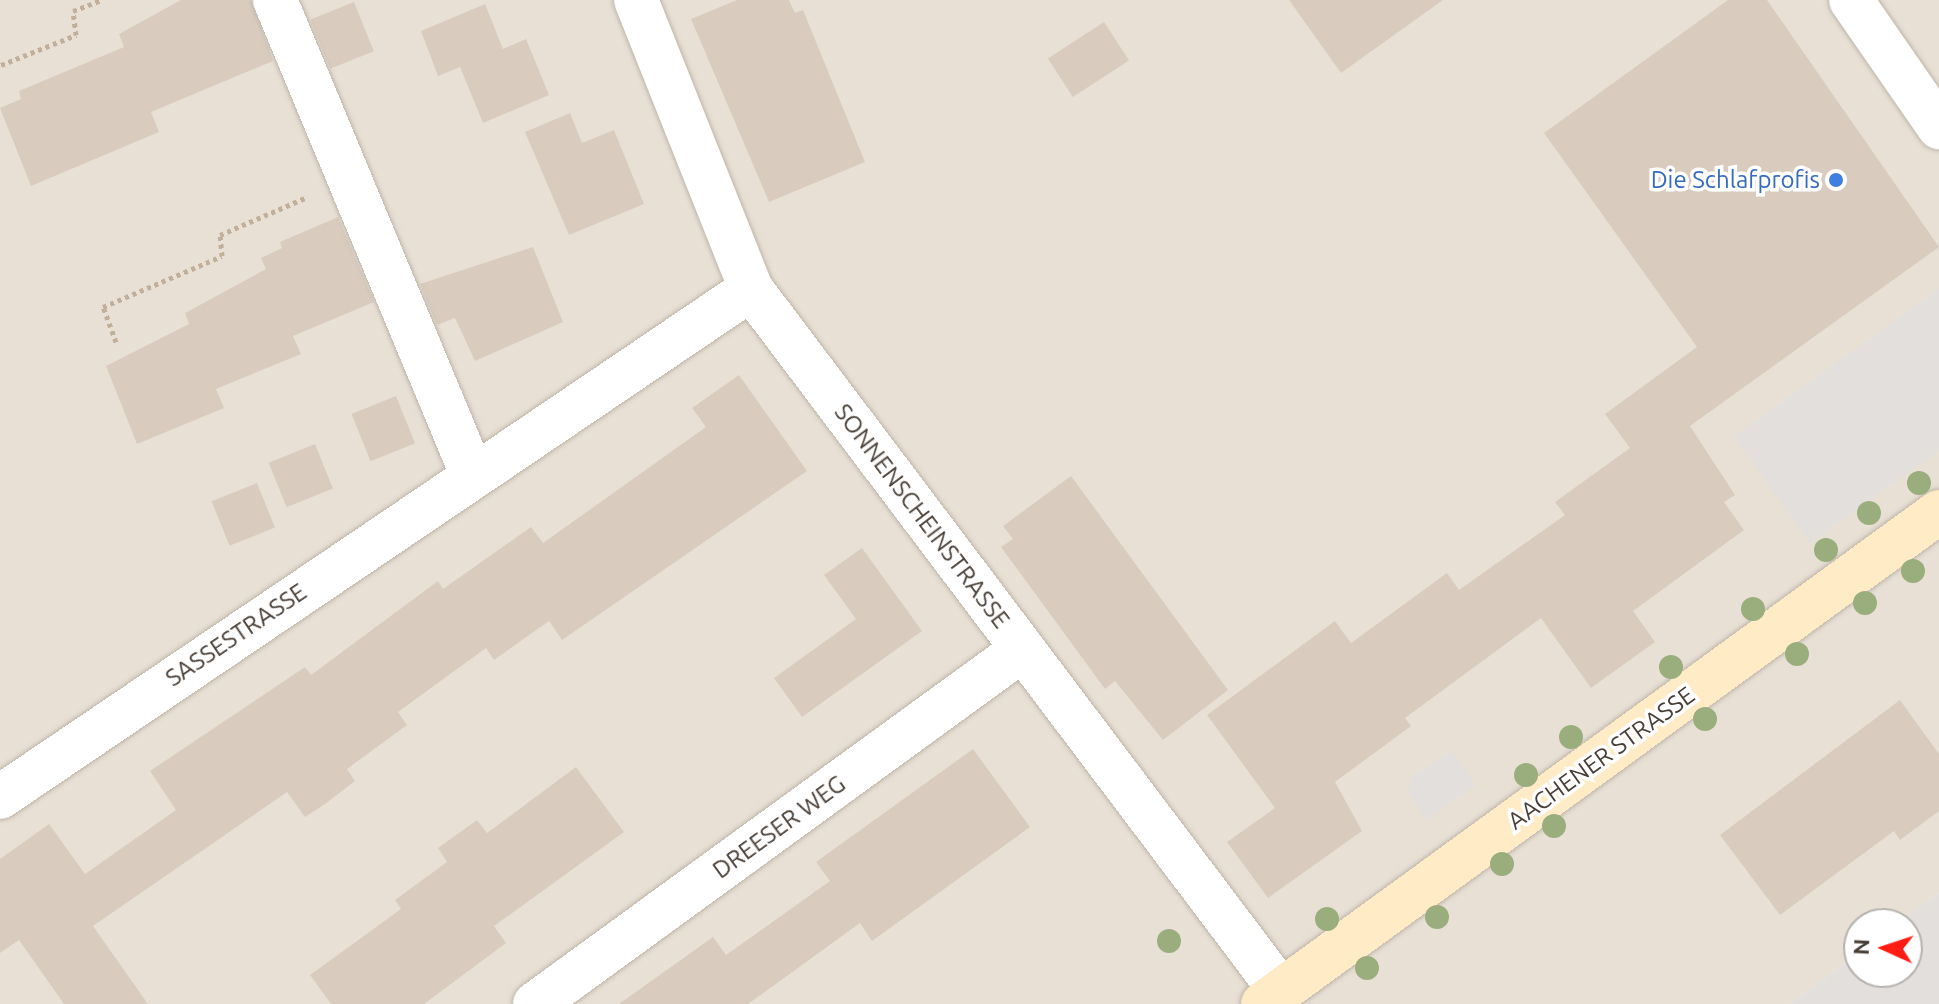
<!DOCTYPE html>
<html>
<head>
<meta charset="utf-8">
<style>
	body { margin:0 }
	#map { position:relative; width:1939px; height:1004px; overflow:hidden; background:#f4eee7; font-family:Ubuntu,sans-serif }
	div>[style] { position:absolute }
	.residential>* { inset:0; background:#e8e0d5 }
	.parking>* { inset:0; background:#e2dfdc }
	.building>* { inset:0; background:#d9ccbf; transform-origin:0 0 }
	.path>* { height:5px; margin-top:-2.5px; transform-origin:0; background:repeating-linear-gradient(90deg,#c2af9a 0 4px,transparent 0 8px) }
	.roads { filter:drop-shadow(0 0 2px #bfb5a9) drop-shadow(0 0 2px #bfb5a9) }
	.minor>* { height:44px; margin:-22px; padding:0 22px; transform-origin:22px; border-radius:22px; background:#fff }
	.secondary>* { height:44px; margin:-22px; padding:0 22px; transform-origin:22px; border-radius:22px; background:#ffebc5 }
	.trees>* { width:24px; height:24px; margin:-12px; border-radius:50%; background:#9aae7d }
	.dots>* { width:22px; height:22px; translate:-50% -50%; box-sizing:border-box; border:4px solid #fff; border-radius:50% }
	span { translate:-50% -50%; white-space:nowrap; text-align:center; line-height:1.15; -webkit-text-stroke:7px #fff; paint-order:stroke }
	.shop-label { font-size:24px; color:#366cbe }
	.right { translate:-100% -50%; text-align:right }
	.street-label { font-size:24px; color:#473e36 }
	.north { position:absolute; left:1843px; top:908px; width:80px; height:80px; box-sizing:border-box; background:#fff; border:2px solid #b5b2af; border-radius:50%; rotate:273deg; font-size:22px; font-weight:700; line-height:32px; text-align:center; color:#473e36 }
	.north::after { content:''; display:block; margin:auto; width:28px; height:36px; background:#fe1c13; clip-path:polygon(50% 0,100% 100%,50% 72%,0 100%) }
</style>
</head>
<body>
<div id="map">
	<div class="residential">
		<div style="clip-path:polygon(0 0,1939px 0,1939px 893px,1897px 924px,1859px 924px,1859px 953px,1790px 1004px,0 1004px)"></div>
	</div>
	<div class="parking">
		<div style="clip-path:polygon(1939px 289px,1939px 451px,1810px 543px,1734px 436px)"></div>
		<div style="clip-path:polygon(1451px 751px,1476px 785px,1427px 820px,1408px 791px,1412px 776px)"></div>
		<div style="clip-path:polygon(1939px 893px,1939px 1004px,1790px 1004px,1859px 953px,1859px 972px,1907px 972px,1907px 924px,1897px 924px)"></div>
	</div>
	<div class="building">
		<div style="clip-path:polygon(181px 0,251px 0,273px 61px,151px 112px,159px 132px,31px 186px,0 108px,21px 99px,19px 91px,124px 47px,119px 34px)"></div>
		<div style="clip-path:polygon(737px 0,789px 0,795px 13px,803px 10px,865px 162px,769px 202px,691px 19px)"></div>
		<div style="clip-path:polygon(1289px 0,1443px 0,1341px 73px)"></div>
		<div style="clip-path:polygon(1728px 0,1767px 0,1939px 247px,1690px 426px,1735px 495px,1724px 502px,1744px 530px,1633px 611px,1655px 642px,1591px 688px,1541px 618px,1405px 718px,1411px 726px,1335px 782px,1362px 831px,1268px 898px,1227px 842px,1275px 808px,1207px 715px,1335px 621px,1351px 643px,1447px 573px,1459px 590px,1565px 515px,1555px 502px,1630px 448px,1605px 414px,1697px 347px,1544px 133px)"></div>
		<div style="left:354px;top:2px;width:53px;height:47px;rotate:68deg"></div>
		<div style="clip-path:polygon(485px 4px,503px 49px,526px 39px,549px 95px,483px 123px,460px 67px,438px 76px,421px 31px)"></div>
		<div style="left:1104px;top:22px;width:46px;height:67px;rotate:57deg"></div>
		<div style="clip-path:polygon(570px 113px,582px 143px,614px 130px,644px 204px,569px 235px,525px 132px)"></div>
		<div style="clip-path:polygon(338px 217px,374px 302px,293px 336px,301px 354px,216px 389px,224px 408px,137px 444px,106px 366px,189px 324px,185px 313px,266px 269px,261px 258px,282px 248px,280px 242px)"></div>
		<div style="clip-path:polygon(533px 247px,563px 322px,475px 361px,455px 318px,437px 325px,420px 284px)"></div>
		<div style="clip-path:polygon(739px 375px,807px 471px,562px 640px,549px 621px,494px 660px,486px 648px,398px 712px,407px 725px,347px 769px,355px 781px,325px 804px,305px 817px,287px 792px,93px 926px,148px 1004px,64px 1004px,19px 940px,0 953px,0 859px,49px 824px,85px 874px,176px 810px,150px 771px,305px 667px,311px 675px,438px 581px,443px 589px,531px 527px,543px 543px,706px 427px,692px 408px)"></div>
		<div style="left:396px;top:396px;width:51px;height:48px;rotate:68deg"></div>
		<div style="left:315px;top:444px;width:48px;height:50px;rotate:68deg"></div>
		<div style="clip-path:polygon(1071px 476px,1228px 690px,1163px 740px,1115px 681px,1105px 689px,1001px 547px,1013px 539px,1003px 526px)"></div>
		<div style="left:257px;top:483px;width:48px;height:49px;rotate:68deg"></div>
		<div style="clip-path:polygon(862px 548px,922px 631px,802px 717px,774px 678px,856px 619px,824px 575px)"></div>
		<div style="clip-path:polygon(1900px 700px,1939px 754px,1939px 811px,1900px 840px,1894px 831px,1780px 915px,1720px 835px)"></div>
		<div style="clip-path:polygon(973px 749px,1030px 827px,872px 941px,860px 923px,748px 1004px,619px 1004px,713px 937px,726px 955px,830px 881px,816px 862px)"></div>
		<div style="clip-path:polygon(576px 767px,624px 832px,494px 926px,506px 943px,424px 1004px,331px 1004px,310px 975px,401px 909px,395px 900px,447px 862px,438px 848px,477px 820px,487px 833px)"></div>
	</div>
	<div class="path">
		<div style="left:1px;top:65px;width:81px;rotate:-21.8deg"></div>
		<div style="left:76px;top:35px;width:24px;rotate:-97deg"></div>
		<div style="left:73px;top:11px;width:30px;rotate:-21deg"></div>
		<div style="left:116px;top:342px;width:37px;rotate:-110deg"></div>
		<div style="left:103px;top:307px;width:129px;rotate:-23.2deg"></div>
		<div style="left:222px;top:256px;width:21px;rotate:-95deg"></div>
		<div style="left:220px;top:235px;width:93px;rotate:-23.5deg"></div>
	</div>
	<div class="roads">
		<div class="minor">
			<div style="left:275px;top:0;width:513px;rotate:67.43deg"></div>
			<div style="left:636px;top:0;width:311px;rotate:68.3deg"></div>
			<div style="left:751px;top:289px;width:880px;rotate:52.95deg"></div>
			<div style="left:1851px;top:0;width:155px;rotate:55.3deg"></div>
			<div style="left:0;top:797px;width:907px;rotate:-34.08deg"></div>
			<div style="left:535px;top:1004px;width:603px;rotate:-36.03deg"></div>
		</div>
		<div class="secondary">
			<div style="left:1263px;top:1004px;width:836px;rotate:-36.05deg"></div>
		</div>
	</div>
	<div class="trees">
		<div style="left:1919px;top:483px"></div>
		<div style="left:1869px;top:513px"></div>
		<div style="left:1826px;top:550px"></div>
		<div style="left:1913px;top:571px"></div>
		<div style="left:1865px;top:603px"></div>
		<div style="left:1753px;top:609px"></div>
		<div style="left:1797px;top:654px"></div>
		<div style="left:1671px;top:667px"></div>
		<div style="left:1705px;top:719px"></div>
		<div style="left:1571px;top:737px"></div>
		<div style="left:1526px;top:775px"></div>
		<div style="left:1554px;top:826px"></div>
		<div style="left:1502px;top:864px"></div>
		<div style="left:1437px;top:917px"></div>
		<div style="left:1327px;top:919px"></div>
		<div style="left:1169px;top:941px"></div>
		<div style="left:1367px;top:968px"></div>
	</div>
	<div class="dots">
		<div style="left:1836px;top:180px;background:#3f7fe0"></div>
	</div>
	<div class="shop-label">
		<span class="right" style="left:1820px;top:180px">Die Schlafprofis</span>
	</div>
	<div class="street-label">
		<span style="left:922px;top:516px;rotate:53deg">SONNENSCHEINSTRASSE</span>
		<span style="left:236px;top:635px;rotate:-34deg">SASSESTRASSE</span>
		<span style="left:1601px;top:758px;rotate:-36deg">AACHENER STRASSE</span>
		<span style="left:779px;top:827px;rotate:-36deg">DREESER WEG</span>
	</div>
	<div class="north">N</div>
</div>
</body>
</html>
